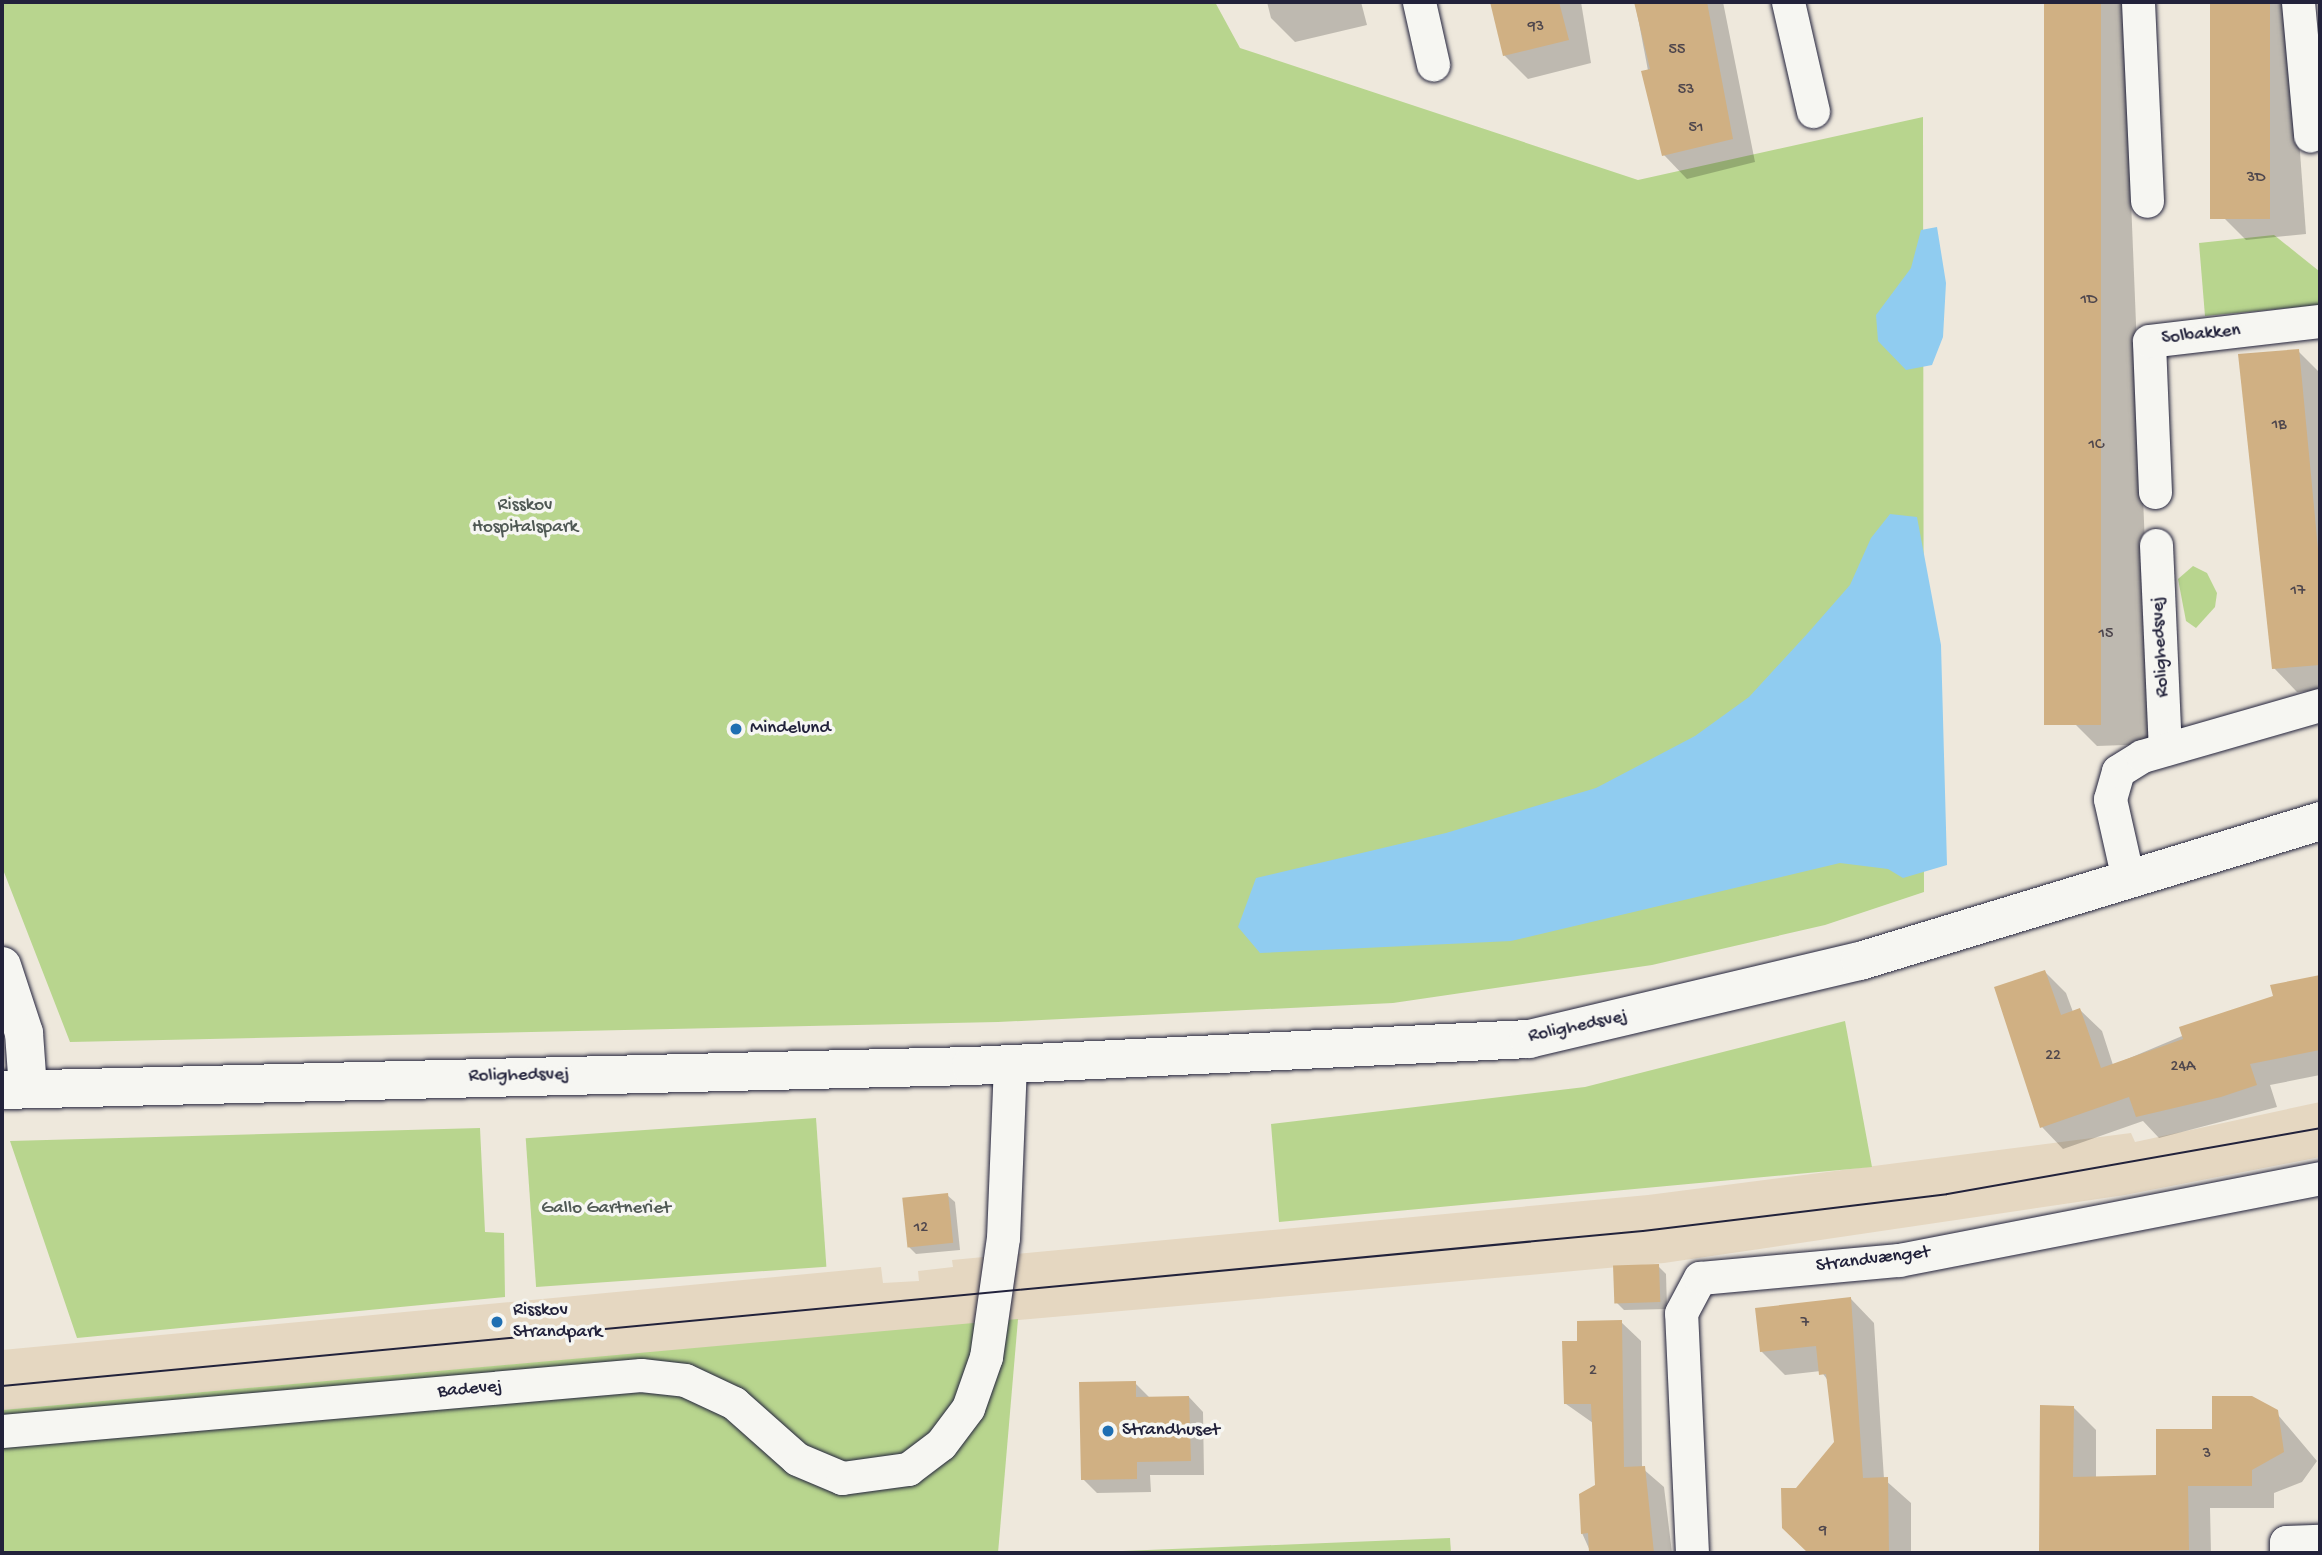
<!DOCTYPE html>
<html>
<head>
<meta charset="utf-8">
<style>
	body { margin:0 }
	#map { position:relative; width:2322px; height:1555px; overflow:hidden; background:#eee8dc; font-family:"Gochi Hand",sans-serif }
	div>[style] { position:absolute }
	.built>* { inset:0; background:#e5d7c1 }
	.green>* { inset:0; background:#b8d58e; transform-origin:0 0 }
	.water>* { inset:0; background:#90ccf0 }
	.shadow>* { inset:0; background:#0003 }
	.building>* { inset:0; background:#d0b083; transform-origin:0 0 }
	.roads { filter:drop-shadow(0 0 2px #22223b) drop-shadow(0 0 2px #22223b) }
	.street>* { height:33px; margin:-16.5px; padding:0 16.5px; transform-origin:16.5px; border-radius:16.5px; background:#f6f6f2 }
	.secondary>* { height:38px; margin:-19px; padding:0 19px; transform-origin:19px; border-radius:19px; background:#f6f6f2 }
	.tram>* { height:2px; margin:-1px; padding:0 1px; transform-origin:1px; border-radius:1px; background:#22223b }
	.dots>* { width:19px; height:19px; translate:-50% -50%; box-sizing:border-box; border:4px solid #f6f6f2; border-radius:50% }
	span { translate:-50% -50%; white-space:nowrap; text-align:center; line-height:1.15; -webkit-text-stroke:7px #f6f6f2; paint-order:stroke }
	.number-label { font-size:16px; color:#4e464d }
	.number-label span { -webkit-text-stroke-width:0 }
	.street-label { font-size:19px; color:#22223b }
	.park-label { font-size:19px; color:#4f5854 }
	.poi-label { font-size:19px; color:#22223b }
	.left { translate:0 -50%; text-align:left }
	.frame { position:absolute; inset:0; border:4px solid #22223b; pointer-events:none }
</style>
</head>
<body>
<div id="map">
	<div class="built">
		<div style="clip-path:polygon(2320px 1102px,2320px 1157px,2125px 1195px,1664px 1263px,2px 1410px,2px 1350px,881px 1267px,883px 1283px,919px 1281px,918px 1271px,953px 1267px,952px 1260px,1648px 1195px,2131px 1133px,2135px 1142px)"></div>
	</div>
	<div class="green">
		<div style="clip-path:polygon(2px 2px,1215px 2px,1240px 48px,1638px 180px,1923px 117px,1924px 892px,1825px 925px,1652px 965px,1393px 1003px,998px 1022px,70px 1042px,2px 867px)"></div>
		<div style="clip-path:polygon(2274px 235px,2319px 271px,2320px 305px,2205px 316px,2199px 243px)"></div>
		<div style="clip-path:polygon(2193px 566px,2207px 573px,2217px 593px,2215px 607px,2196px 628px,2186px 621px,2178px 579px)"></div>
		<div style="clip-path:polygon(1845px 1021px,1872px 1167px,1279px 1222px,1271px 1124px,1585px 1087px)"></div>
		<div style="left:816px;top:1118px;width:149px;height:291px;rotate:86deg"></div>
		<div style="clip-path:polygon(480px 1128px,485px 1232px,504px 1233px,505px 1297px,77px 1338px,10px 1141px)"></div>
		<div style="clip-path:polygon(1018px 1319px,998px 1553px,2px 1553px,2px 1410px)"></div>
		<div style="clip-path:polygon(1450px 1538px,1451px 1553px,1073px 1553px)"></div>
	</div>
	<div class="water">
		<div style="clip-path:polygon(1937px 227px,1946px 283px,1943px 337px,1932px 365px,1906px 370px,1878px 341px,1876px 315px,1911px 268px,1921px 230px)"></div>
		<div style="clip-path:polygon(1890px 514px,1917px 517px,1941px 645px,1947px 865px,1903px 878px,1888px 869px,1840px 863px,1511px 941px,1260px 953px,1238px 927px,1256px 878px,1446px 833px,1596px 788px,1695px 736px,1749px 697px,1807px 634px,1850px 585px,1871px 538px)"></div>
	</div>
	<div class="shadow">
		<div style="clip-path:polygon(1267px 2px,1361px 2px,1367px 25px,1295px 42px,1271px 18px)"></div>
		<div style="clip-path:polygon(1494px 2px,1581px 2px,1591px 63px,1528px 79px,1504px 55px)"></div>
		<div style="clip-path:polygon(1635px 2px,1723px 2px,1755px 162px,1687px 179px,1664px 155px)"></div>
		<div style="clip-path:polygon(2047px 2px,2123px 2px,2153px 744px,2097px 746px,2075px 724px)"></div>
		<div style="clip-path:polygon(2211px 2px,2289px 2px,2306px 234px,2246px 240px,2224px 218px)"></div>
		<div style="clip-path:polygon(2298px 351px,2320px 373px,2320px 690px,2297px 692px,2274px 668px)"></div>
		<div style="clip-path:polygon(2045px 972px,2066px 993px,2073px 1012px,2080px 1010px,2102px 1031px,2113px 1065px,2275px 997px,2272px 986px,2320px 977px,2320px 1075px,2270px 1085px,2277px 1107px,2159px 1138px,2143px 1121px,2063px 1149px,2042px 1127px)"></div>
		<div style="clip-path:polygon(947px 1195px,955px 1202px,960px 1250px,916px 1254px,909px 1247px)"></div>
		<div style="clip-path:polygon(1658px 1266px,1666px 1274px,1667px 1309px,1624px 1310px,1617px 1303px)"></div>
		<div style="clip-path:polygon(1851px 1299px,1874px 1323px,1884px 1479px,1911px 1503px,1911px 1553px,1810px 1553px,1783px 1527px,1797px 1489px,1836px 1443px,1829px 1382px,1821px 1371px,1785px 1375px,1761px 1351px)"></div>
		<div style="clip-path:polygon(1621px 1322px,1641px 1341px,1642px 1468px,1664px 1487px,1672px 1553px,1591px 1553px,1582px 1533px,1597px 1486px,1593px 1423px,1566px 1404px,1579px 1342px)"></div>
		<div style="clip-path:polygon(1135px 1383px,1149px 1397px,1189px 1397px,1203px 1412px,1204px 1475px,1150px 1475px,1151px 1492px,1097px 1493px,1083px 1479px)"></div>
		<div style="clip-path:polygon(2042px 1407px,2073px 1407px,2096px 1430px,2096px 1478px,2158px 1477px,2214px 1431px,2273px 1409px,2317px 1461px,2302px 1482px,2274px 1493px,2274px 1508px,2210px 1508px,2211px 1553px,2041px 1553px)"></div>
	</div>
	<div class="building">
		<div style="clip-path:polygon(1490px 2px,1559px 2px,1569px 40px,1503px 56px)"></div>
		<div style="clip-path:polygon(1634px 2px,1707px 2px,1733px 139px,1662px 156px,1641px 71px,1650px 69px)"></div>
		<div style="left:2044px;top:2px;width:57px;height:723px"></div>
		<div style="left:2210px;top:2px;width:60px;height:217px"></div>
		<div style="clip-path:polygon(2299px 349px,2320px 570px,2320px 665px,2272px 669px,2238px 354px)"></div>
		<div style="clip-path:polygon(2045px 970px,2061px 1015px,2080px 1008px,2101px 1068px,2183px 1039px,2179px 1027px,2273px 996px,2270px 985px,2320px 975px,2320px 1050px,2250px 1064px,2257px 1085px,2221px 1097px,2136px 1117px,2129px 1097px,2040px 1128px,1994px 987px)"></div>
		<div style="left:948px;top:1193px;width:50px;height:46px;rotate:84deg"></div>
		<div style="left:1659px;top:1264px;width:38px;height:46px;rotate:88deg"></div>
		<div style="clip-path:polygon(1851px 1297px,1863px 1478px,1888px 1477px,1889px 1553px,1808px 1553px,1782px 1528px,1781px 1488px,1796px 1488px,1834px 1442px,1826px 1374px,1819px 1375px,1816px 1346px,1760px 1352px,1755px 1308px)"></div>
		<div style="clip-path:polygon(1622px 1320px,1624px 1467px,1645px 1466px,1654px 1553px,1589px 1553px,1588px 1533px,1581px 1534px,1579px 1494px,1595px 1485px,1591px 1404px,1564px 1404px,1562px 1341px,1577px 1341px,1577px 1321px)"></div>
		<div style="clip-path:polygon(1136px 1381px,1136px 1397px,1189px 1396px,1191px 1461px,1137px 1462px,1137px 1479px,1081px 1480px,1079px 1382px)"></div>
		<div style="clip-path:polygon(2212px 1396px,2252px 1396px,2278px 1410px,2284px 1452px,2252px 1470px,2252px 1486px,2188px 1486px,2189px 1550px,2039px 1553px,2040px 1405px,2074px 1406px,2073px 1477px,2156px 1475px,2156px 1429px,2212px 1429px)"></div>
	</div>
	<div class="roads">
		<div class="street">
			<div style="left:1419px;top:2px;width:64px;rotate:77.3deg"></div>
			<div style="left:1788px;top:2px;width:112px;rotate:77.1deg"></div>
			<div style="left:2138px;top:2px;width:199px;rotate:87.4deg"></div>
			<div style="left:2298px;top:2px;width:134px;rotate:84.8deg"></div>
			<div style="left:2155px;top:492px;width:151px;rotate:-92.3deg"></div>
			<div style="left:2149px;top:341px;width:172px;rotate:-6.7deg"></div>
			<div style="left:2156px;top:545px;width:204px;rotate:87.5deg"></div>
			<div style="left:2128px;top:879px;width:82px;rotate:-102.7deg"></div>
			<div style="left:2110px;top:799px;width:29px;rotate:-74deg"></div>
			<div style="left:2118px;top:771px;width:28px;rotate:-32deg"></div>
			<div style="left:2142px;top:756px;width:185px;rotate:-16deg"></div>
			<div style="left:2px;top:1431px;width:641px;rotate:-5.01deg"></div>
			<div style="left:641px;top:1375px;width:44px;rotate:6.5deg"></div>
			<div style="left:685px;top:1380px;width:54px;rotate:25.1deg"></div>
			<div style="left:734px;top:1403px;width:84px;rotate:41.6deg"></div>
			<div style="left:797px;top:1459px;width:49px;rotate:22.9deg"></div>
			<div style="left:842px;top:1478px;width:67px;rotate:-7.8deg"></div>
			<div style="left:908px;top:1469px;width:41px;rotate:-37.1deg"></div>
			<div style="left:941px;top:1444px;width:45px;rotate:-53.1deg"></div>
			<div style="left:968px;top:1408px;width:54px;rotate:-70.6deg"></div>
			<div style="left:986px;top:1357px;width:120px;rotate:-81.9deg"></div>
			<div style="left:1003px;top:1238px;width:175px;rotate:-87.7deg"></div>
			<div style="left:1692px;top:1553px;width:240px;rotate:-92.6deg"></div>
			<div style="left:1681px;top:1313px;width:40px;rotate:-62deg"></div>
			<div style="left:1700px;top:1278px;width:200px;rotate:-5.2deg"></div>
			<div style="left:1899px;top:1260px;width:429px;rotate:-11deg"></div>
			<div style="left:2286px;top:1553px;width:11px;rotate:-90deg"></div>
			<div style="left:2286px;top:1542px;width:34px;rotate:-2deg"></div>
		</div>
		<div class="secondary">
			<div style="left:2px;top:966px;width:71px;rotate:71.8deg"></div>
			<div style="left:24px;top:1033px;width:56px;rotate:85.9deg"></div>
			<div style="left:2px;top:1090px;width:969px;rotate:-1.42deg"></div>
			<div style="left:971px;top:1066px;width:559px;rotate:-2.77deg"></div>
			<div style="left:1529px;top:1039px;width:340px;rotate:-13.3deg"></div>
			<div style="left:1860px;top:961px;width:481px;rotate:-16.9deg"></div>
		</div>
	</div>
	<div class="tram">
		<div style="left:2px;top:1386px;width:1648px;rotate:-5.4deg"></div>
		<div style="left:1643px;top:1231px;width:306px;rotate:-6.9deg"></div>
		<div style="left:1947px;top:1194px;width:379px;rotate:-10deg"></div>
	</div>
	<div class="dots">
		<div style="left:736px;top:729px;background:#1f6fb2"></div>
		<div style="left:497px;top:1322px;background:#1f6fb2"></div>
		<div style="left:1108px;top:1431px;background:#1f6fb2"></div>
	</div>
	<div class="number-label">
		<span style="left:1536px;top:28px">93</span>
		<span style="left:1677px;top:51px">55</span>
		<span style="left:1686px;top:91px">53</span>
		<span style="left:1696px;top:129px">51</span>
		<span style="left:2256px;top:179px">3D</span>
		<span style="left:2089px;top:301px">1D</span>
		<span style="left:2279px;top:426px">1B</span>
		<span style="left:2096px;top:446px">1C</span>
		<span style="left:2298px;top:592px">17</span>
		<span style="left:2106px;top:635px">15</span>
		<span style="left:2053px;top:1057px">22</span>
		<span style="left:2183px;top:1068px">24A</span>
		<span style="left:921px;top:1229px">12</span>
		<span style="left:1805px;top:1324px">7</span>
		<span style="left:1593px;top:1372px">2</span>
		<span style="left:2207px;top:1455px">3</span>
		<span style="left:1823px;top:1532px">9</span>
	</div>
	<div class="street-label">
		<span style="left:2201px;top:335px;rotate:-6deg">Solbakken</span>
		<span style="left:2161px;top:647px;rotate:-93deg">Rolighedsvej</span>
		<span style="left:1578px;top:1027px;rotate:-12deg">Rolighedsvej</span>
		<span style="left:519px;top:1076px;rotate:-1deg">Rolighedsvej</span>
		<span style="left:1873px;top:1260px;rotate:-7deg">Strandvænget</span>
		<span style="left:470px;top:1390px;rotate:-5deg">Badevej</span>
	</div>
	<div class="park-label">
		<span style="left:525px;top:517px">Risskov<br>Hospitalspark</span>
		<span style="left:606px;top:1209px">Gallo Gartneriet</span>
	</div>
	<div class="poi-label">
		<span class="left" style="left:750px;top:729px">Mindelund</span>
		<span class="left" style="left:513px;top:1322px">Risskov<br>Strandpark</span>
		<span class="left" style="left:1122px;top:1431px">Strandhuset</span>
	</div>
	<div class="frame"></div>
</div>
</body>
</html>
